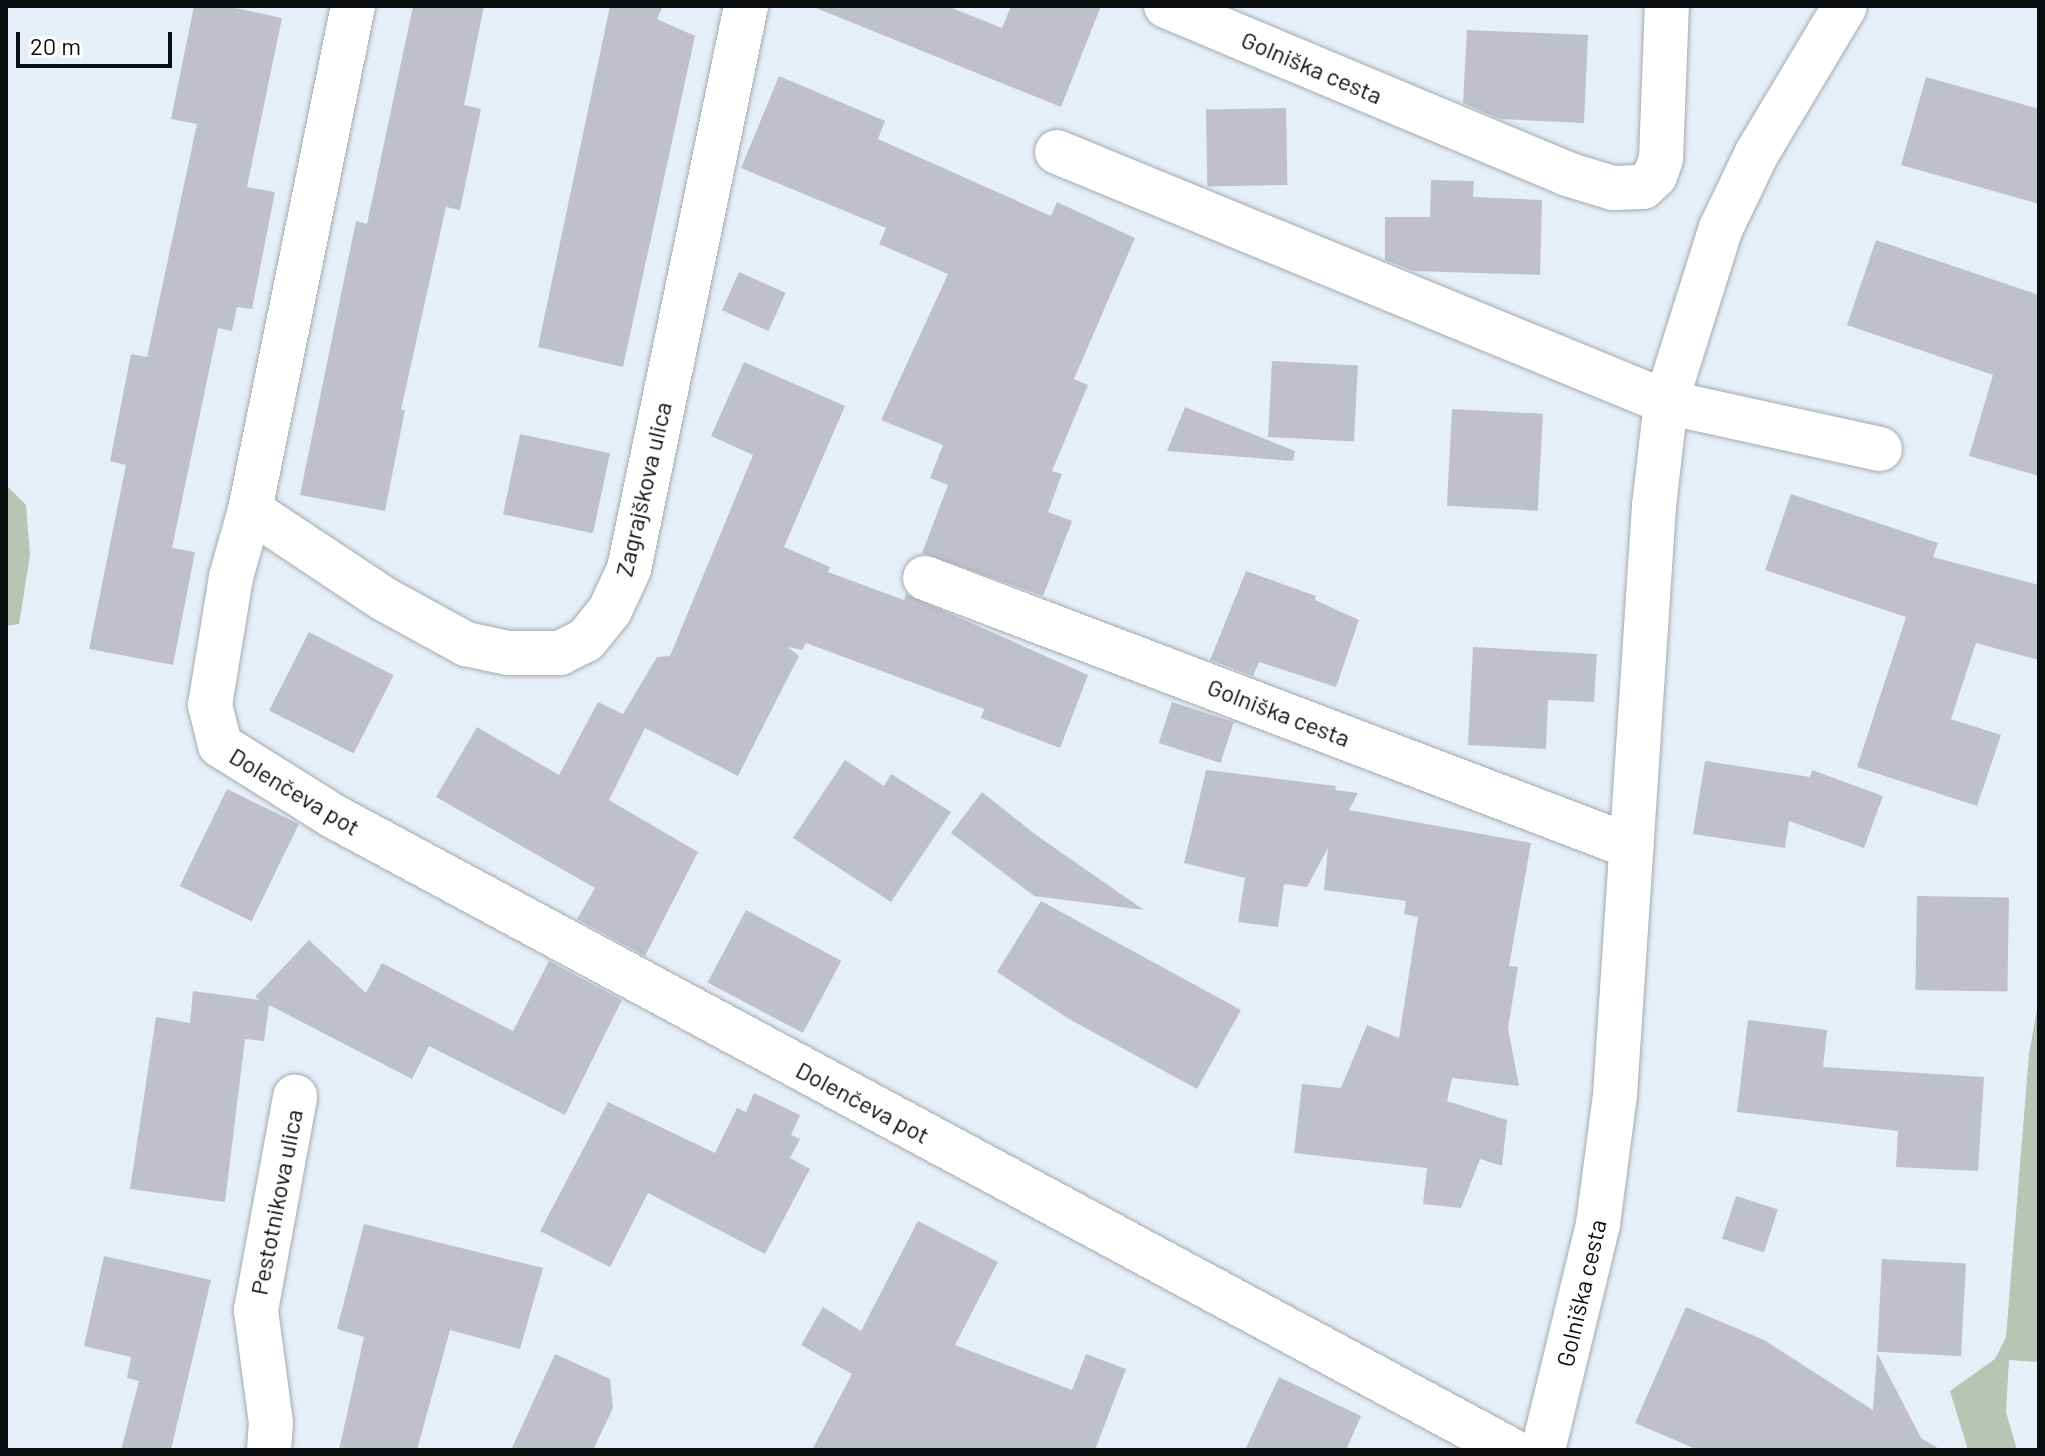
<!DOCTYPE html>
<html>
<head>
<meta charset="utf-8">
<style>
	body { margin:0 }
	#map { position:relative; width:2045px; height:1456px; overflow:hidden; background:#e6eff8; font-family:Barlow,sans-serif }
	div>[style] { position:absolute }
	.green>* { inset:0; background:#b8c4b4 }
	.building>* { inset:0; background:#c0c0cb; transform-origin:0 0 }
	.roads { filter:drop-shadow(0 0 2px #a2abb2) drop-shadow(0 0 2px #a2abb2) }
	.street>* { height:44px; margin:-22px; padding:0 22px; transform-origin:22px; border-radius:22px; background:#fff }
	.secondary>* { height:44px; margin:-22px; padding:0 22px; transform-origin:22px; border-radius:22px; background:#fff }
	span { translate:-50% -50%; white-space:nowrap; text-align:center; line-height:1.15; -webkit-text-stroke:6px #fff; paint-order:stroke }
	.street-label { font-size:24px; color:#0b0e11 }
	.frame { position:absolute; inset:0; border:8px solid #0b0e11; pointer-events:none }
	.scale { position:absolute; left:16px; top:32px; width:156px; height:36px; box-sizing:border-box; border:4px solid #0b0e11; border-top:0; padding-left:10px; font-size:24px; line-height:28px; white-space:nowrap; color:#0b0e11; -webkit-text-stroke:6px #fff; paint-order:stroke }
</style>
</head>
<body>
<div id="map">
	<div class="green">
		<div style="clip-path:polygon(6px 485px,26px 505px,30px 555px,19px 624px,6px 626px)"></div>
		<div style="clip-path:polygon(2039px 998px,2039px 1362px,2009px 1360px,2006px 1412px,2017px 1450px,1968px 1450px,1950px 1391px,1995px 1359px,2006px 1337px,2029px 1054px)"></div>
	</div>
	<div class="building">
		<div style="clip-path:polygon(194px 6px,226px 6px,282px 18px,247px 187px,275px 192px,252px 309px,237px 307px,232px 331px,218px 328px,172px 548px,195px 552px,173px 665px,89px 649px,126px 465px,110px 461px,131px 354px,147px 357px,197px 124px,171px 119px)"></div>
		<div style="clip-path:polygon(413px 6px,484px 6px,464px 105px,481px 109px,460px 210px,446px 207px,401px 410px,405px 410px,385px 511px,300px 495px,356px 221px,367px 224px)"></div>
		<div style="clip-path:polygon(610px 6px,663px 6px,657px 19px,695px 36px,623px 367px,538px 347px)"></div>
		<div style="clip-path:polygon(811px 6px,947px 6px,1002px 28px,1011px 6px,1101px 6px,1061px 107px)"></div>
		<div style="clip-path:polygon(1467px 30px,1588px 35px,1584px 123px,1500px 119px,1463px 103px)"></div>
		<div style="clip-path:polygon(779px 76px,885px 121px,878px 139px,1051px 216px,1057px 202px,1135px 238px,1074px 379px,1088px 385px,1052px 471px,1062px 474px,1048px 512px,1072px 521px,1043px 596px,922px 553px,948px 485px,930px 478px,943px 445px,881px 420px,948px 274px,879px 244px,886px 228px,741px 168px)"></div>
		<div style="clip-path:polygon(1926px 77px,2039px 109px,2039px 204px,1901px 165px)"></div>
		<div style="left:1286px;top:108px;width:77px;height:80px;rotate:89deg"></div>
		<div style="clip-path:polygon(1431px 180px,1474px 181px,1473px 197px,1542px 200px,1540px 275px,1413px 271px,1385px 260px,1385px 217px,1430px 217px)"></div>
		<div style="clip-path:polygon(1876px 240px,2039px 295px,2039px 476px,1969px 456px,1993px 375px,1847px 325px)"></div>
		<div style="left:739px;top:272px;width:51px;height:42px;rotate:24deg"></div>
		<div style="left:1272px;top:361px;width:86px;height:76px;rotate:3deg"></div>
		<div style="clip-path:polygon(744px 362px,845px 406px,784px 547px,830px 567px,828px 572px,904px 600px,906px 594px,1088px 675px,1060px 748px,981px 718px,984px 709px,806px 643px,802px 650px,788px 647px,799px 656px,738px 776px,645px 728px,609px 800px,698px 852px,645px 956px,577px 919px,595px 888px,436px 797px,477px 727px,559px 775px,598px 702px,623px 714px,657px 657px,670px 656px,753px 455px,711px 436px)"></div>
		<div style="clip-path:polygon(1185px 407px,1295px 451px,1293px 461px,1167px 451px)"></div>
		<div style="left:1452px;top:409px;width:91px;height:97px;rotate:3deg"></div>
		<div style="left:520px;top:434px;width:92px;height:82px;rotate:12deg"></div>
		<div style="clip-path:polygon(1791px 494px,1938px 543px,1933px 557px,2039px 585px,2039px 660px,1976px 643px,1951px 719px,2001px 735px,1977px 806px,1857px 767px,1906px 617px,1765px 570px)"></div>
		<div style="clip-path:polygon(1246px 571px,1316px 596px,1315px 600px,1359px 620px,1336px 687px,1259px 662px,1253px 676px,1210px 660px)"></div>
		<div style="left:309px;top:632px;width:95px;height:88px;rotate:27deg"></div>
		<div style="clip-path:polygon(1473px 647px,1597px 654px,1594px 702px,1548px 700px,1546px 749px,1468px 745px)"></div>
		<div style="left:1172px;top:702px;width:65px;height:43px;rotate:18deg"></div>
		<div style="clip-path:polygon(845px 760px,884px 786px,891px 774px,951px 812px,891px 902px,793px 838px)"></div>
		<div style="clip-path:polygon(1705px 761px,1810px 777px,1812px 770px,1883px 796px,1864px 848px,1789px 821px,1785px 848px,1693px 834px)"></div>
		<div style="clip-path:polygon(1206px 770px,1336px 786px,1335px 790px,1358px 793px,1349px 810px,1531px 843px,1509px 966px,1518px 967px,1508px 1028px,1519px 1086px,1452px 1078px,1447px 1101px,1507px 1120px,1502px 1166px,1480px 1159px,1461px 1208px,1423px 1204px,1427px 1168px,1294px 1153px,1302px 1084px,1341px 1088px,1367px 1025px,1399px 1038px,1418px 917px,1404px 914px,1406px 901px,1324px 890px,1328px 848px,1307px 887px,1284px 884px,1278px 927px,1238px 922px,1245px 878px,1184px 863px)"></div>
		<div style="left:227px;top:789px;width:80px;height:108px;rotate:26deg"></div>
		<div style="clip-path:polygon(982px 792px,1036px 835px,1144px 910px,1034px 896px,951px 833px)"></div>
		<div style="left:1917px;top:896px;width:92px;height:94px;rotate:1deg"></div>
		<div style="clip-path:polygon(1041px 901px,1241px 1010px,1197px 1089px,1069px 1019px,997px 972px)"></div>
		<div style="left:746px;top:910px;width:108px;height:82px;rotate:28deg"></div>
		<div style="clip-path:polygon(309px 940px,366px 993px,382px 963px,513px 1031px,549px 961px,622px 1000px,565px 1115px,429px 1046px,412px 1079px,269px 1005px,264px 1041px,245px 1039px,225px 1202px,130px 1189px,156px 1017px,190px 1023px,193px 991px,260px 1000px,255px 997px)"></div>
		<div style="clip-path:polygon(1748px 1020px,1827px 1030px,1823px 1067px,1984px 1077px,1978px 1171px,1896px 1167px,1898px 1131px,1737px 1112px)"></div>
		<div style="clip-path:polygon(754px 1093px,800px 1115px,791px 1135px,800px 1139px,790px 1158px,810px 1169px,765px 1254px,648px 1193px,610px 1267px,540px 1231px,608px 1102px,715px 1153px,737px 1108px,746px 1112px)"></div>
		<div style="left:1736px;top:1196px;width:44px;height:45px;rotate:18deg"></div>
		<div style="clip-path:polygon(918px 1221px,998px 1262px,955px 1345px,1072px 1390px,1086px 1354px,1126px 1369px,1095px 1450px,812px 1450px,852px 1374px,801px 1345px,823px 1307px,861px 1331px)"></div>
		<div style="clip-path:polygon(364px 1224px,543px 1268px,520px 1349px,450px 1330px,417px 1450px,339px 1450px,364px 1337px,337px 1329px)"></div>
		<div style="clip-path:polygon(104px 1256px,211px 1280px,171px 1450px,121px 1450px,139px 1381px,127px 1378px,131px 1357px,84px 1346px)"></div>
		<div style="left:1882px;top:1259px;width:84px;height:93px;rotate:3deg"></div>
		<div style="clip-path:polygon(1686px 1307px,1764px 1340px,1873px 1410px,1877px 1353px,1921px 1438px,1941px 1450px,1698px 1450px,1635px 1423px)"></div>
		<div style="clip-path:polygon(555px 1354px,610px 1379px,613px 1408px,593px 1450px,511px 1450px)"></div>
		<div style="clip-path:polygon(1279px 1377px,1361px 1416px,1346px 1450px,1245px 1450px)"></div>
	</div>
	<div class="roads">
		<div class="street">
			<div style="left:353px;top:6px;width:514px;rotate:101.55deg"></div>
			<div style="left:250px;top:510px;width:70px;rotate:105.8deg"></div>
			<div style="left:231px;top:577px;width:130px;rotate:99.3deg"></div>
			<div style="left:210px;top:705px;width:41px;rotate:76deg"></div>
			<div style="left:220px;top:745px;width:133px;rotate:32.1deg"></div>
			<div style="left:333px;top:816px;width:1338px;rotate:28.29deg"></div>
			<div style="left:1166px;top:6px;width:435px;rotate:22.7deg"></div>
			<div style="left:1567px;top:174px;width:48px;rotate:16.9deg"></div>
			<div style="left:1613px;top:188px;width:30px;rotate:-2deg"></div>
			<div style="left:1643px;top:187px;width:16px;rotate:-43deg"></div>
			<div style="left:1655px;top:176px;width:18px;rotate:-71deg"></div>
			<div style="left:1661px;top:159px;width:153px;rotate:-87.8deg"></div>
			<div style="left:1057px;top:152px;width:658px;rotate:22.32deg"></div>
			<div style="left:1666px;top:402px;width:219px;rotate:12.4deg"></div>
			<div style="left:250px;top:510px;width:161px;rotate:33.6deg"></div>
			<div style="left:384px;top:599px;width:94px;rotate:28.8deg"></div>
			<div style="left:466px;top:644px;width:43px;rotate:12.1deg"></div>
			<div style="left:508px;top:653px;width:52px"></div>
			<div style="left:560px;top:653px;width:29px;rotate:-27deg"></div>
			<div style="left:586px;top:640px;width:38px;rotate:-51deg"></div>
			<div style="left:610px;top:610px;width:45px;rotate:-65.1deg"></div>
			<div style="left:629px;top:569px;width:575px;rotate:-78.26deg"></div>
			<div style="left:925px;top:578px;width:756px;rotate:20.83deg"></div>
			<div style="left:269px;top:1450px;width:27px;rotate:-86deg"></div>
			<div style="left:271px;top:1423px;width:114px;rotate:-97.6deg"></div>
			<div style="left:256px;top:1310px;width:217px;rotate:-79.6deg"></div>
		</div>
		<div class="secondary">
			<div style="left:1543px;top:1450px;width:233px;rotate:-76.3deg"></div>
			<div style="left:1598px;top:1224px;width:130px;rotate:-82.5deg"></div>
			<div style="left:1615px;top:1095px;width:590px;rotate:-86.21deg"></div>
			<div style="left:1654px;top:506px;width:105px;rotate:-83.4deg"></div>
			<div style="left:1666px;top:402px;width:182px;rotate:-72.5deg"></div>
			<div style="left:1721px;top:228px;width:83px;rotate:-64.4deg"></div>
			<div style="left:1757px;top:153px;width:171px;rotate:-59.1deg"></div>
		</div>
	</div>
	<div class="street-label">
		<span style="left:1312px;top:67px;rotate:23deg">Golniška cesta</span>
		<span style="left:643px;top:489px;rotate:-77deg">Zagrajškova ulica</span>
		<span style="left:1279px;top:712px;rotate:21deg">Golniška cesta</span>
		<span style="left:295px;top:791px;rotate:31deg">Dolenčeva pot</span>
		<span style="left:863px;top:1102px;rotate:28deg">Dolenčeva pot</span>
		<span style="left:276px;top:1202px;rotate:-79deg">Pestotnikova ulica</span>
		<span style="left:1581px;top:1293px;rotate:-77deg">Golniška cesta</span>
	</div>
	<div class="frame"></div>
	<div class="scale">20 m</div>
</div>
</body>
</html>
